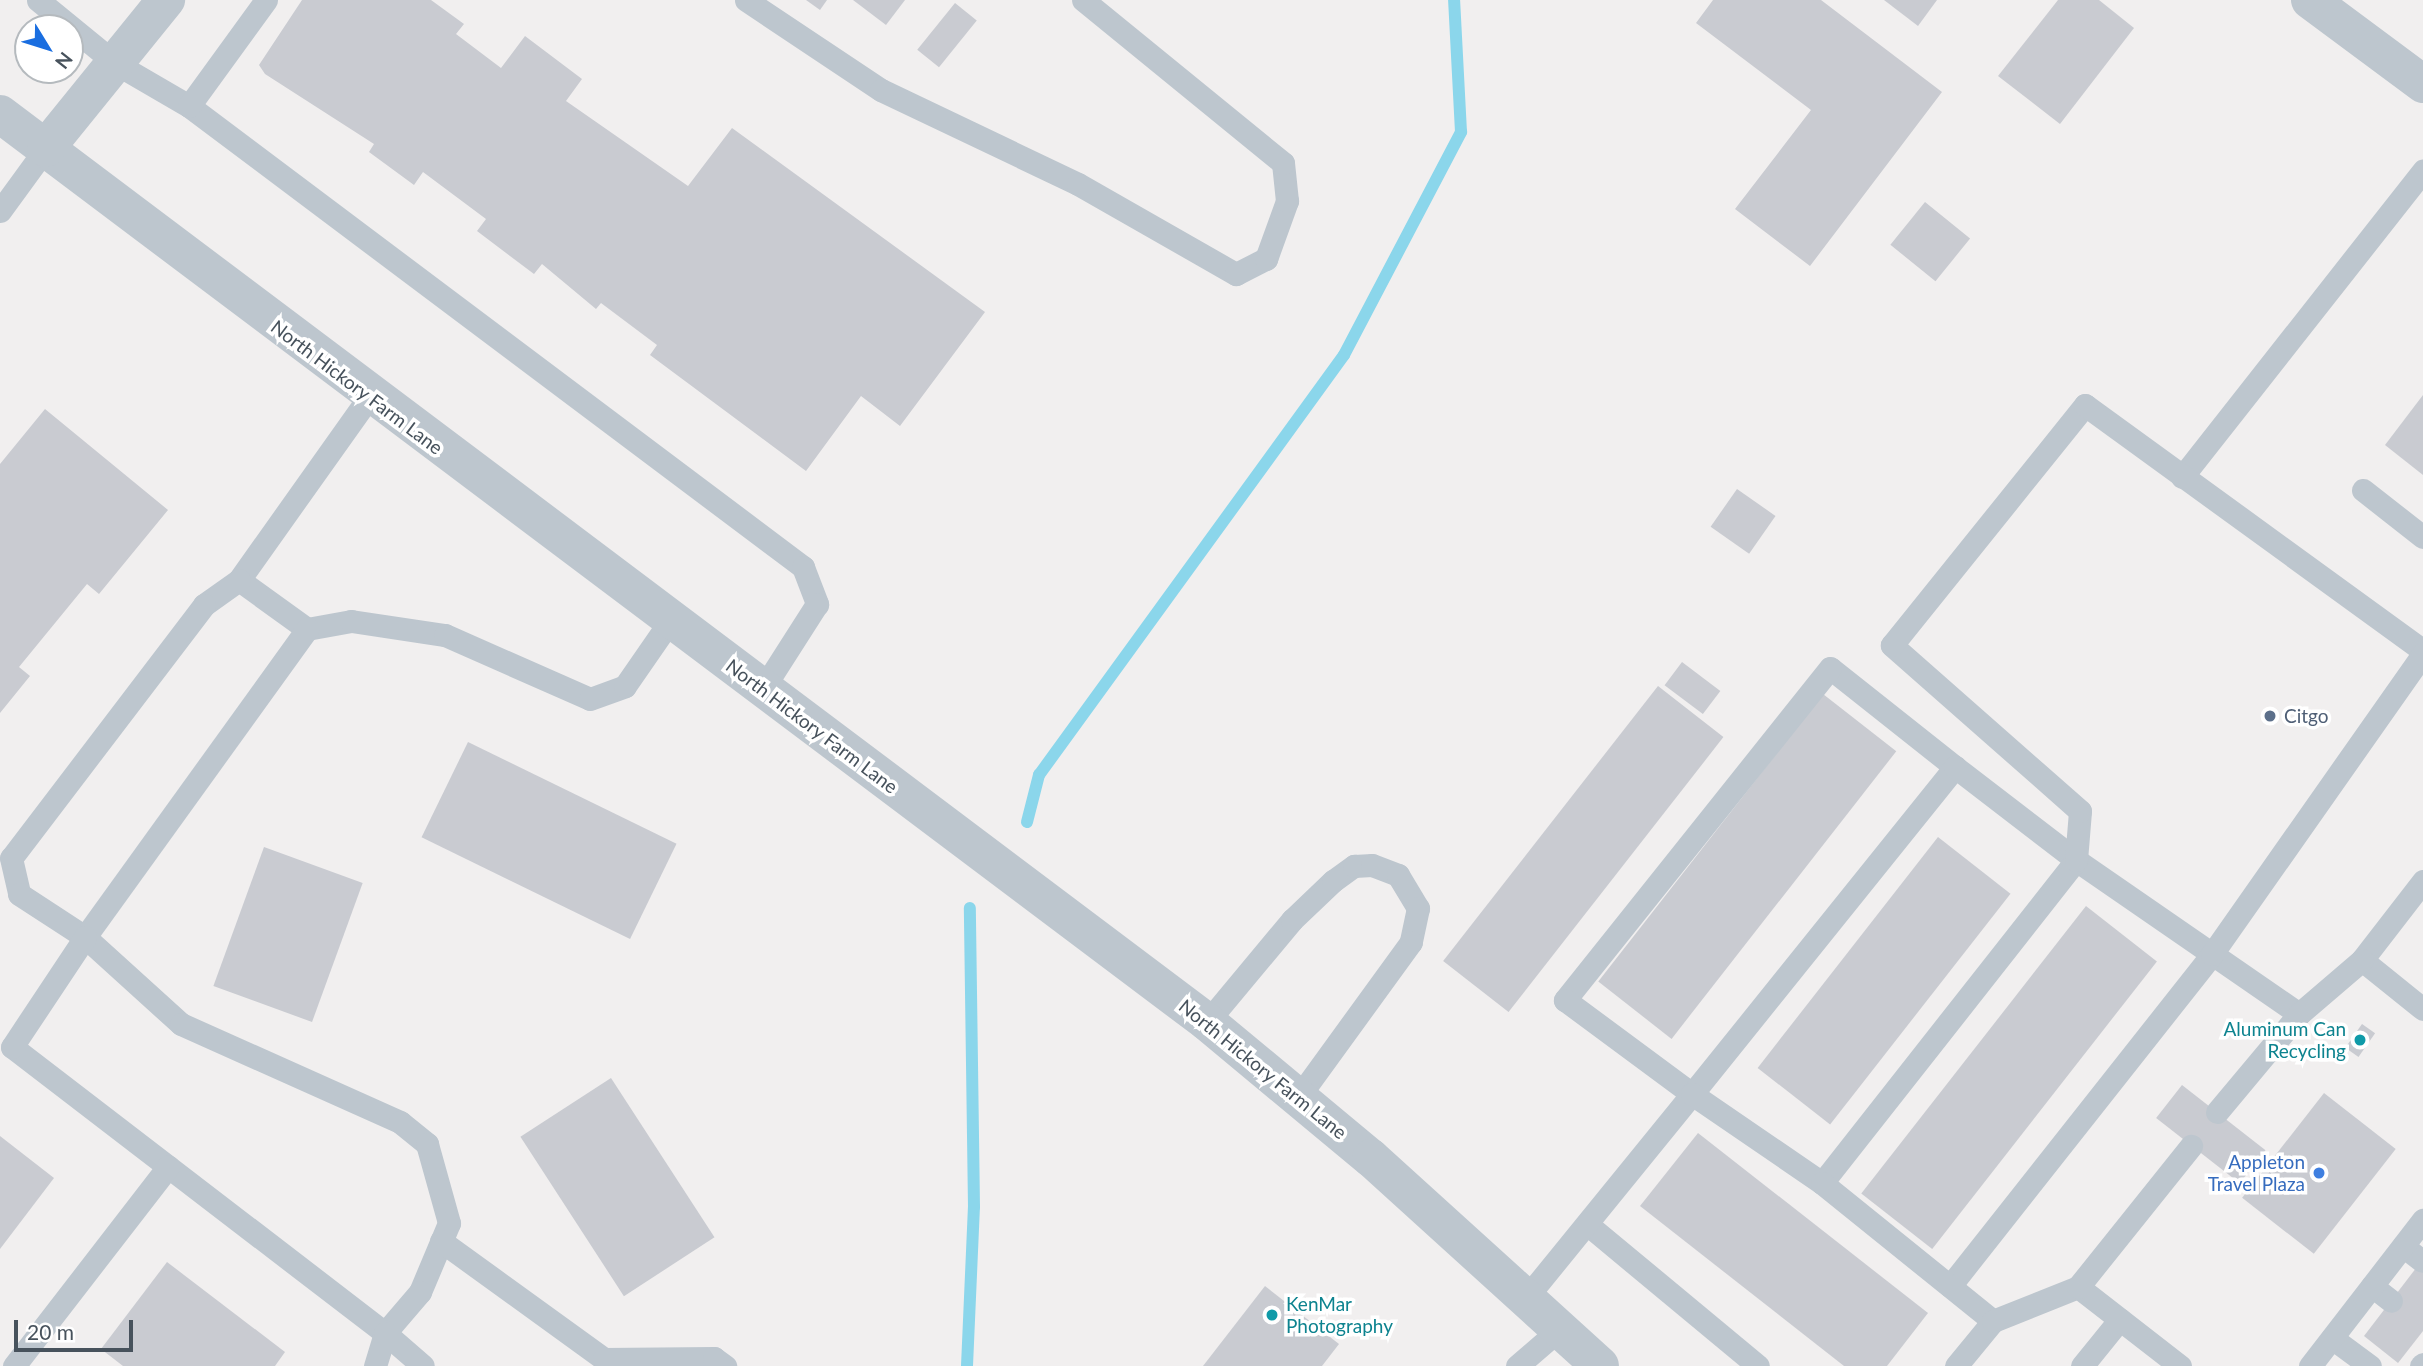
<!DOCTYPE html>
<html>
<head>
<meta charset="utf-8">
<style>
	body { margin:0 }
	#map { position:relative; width:2423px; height:1366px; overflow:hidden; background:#f1efef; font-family:Lato,sans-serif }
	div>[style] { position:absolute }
	.stream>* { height:12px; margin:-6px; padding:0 6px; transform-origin:6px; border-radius:6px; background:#8bd6eb }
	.building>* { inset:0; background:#c9cbd1; transform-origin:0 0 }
	.service>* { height:23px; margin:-11.5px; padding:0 11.5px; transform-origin:11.5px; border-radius:11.5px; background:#bdc6ce }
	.minor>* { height:38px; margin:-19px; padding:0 19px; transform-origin:19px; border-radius:19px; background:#bdc6ce }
	.dots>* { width:19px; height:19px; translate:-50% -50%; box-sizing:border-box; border:4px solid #fff; border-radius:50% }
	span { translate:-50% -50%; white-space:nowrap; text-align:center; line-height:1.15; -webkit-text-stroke:7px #fff; paint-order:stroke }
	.street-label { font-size:19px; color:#47525c }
	.service-label { font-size:19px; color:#4e5e75 }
	.left { translate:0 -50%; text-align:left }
	.culture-label { font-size:19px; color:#0d838f }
	.right { translate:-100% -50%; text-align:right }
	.shop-label { font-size:19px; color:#366cbe }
	.north { position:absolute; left:14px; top:14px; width:70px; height:70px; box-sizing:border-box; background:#fff; border:2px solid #b5babe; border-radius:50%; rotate:128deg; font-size:19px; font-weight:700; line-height:28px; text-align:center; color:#47525c }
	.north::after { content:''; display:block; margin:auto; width:24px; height:32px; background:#1a6ee0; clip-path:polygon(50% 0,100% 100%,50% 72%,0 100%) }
	.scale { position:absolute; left:14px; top:1320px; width:119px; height:32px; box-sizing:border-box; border:4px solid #47525c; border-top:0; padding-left:9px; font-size:21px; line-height:24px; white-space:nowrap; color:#47525c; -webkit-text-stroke:5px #fff; paint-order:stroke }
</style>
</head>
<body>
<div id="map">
	<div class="stream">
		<div style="left:1027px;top:822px;width:49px;rotate:-75.7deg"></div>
		<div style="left:1039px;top:775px;width:519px;rotate:-54.01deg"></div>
		<div style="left:1344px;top:355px;width:252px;rotate:-62.3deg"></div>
		<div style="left:1461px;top:132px;width:132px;rotate:-93deg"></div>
		<div style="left:967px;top:1366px;width:159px;rotate:-87.5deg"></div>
		<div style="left:974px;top:1207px;width:299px;rotate:-90.8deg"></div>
	</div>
	<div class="building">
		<div style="clip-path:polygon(302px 0,431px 0,464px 24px,456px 34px,501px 68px,525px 36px,582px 79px,566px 101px,688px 186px,732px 128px,985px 312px,900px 426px,861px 396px,806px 471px,650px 355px,657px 345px,601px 303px,596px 309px,542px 264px,534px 274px,477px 231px,486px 219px,423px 172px,414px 185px,369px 152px,374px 144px,265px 74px,259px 65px)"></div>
		<div style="clip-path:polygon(806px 0,827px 0,820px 10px)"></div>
		<div style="clip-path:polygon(853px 0,905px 0,886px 25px)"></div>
		<div style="clip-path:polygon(1713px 0,1821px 0,1942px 92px,1810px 266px,1735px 209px,1811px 110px,1696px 23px)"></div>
		<div style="clip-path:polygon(1884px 0,1937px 0,1918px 26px)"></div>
		<div style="clip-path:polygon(2058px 0,2099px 0,2134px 28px,2060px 124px,1998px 76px)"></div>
		<div style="left:955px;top:3px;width:28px;height:60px;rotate:39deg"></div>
		<div style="left:1925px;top:202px;width:58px;height:55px;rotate:39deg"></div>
		<div style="clip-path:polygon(2423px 395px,2423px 475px,2385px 445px)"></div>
		<div style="clip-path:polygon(45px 409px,168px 510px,99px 594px,87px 584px,19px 667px,30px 676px,0 713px,0 464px)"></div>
		<div style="left:1737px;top:489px;width:47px;height:46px;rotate:35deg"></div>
		<div style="left:1682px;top:662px;width:48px;height:29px;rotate:37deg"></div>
		<div style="left:1658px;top:686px;width:83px;height:349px;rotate:38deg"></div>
		<div style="left:1823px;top:694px;width:93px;height:365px;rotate:38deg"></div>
		<div style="left:468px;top:742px;width:232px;height:106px;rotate:26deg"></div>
		<div style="left:1938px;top:837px;width:92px;height:293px;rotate:38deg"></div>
		<div style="left:264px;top:847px;width:105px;height:148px;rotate:20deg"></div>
		<div style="left:2086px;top:906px;width:90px;height:365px;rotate:38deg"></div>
		<div style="left:2362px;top:1024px;width:16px;height:29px;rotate:35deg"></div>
		<div style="left:611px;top:1078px;width:190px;height:108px;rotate:57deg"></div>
		<div style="left:2182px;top:1085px;width:106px;height:42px;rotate:38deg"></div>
		<div style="left:2324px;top:1093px;width:91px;height:133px;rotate:38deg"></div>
		<div style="clip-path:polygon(1698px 1133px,1928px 1313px,1887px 1366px,1844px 1366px,1640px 1206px)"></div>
		<div style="clip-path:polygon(0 1136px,54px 1178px,0 1249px)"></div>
		<div style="clip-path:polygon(2423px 1259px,2423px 1331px,2398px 1363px,2364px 1336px)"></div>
		<div style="clip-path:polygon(167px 1262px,285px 1352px,275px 1366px,123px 1366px,101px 1349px)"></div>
		<div style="clip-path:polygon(1265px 1286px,1339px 1344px,1322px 1366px,1203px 1366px)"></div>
	</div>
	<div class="service">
		<div style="left:38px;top:0;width:99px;rotate:39.3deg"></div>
		<div style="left:115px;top:63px;width:86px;rotate:30.2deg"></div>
		<div style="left:189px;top:106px;width:768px;rotate:36.9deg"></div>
		<div style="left:803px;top:567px;width:40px;rotate:69deg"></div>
		<div style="left:817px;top:604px;width:102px;rotate:122.6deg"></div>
		<div style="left:746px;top:0;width:162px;rotate:33.7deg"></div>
		<div style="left:881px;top:90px;width:218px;rotate:25.5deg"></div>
		<div style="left:1078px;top:184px;width:182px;rotate:29.7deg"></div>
		<div style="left:1236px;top:274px;width:34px;rotate:-27deg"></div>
		<div style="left:1266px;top:259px;width:62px;rotate:-70.1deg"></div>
		<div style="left:1287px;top:201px;width:38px;rotate:-96deg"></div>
		<div style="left:1283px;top:163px;width:258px;rotate:-140.8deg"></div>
		<div style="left:189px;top:106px;width:131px;rotate:-54deg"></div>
		<div style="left:0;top:211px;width:78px;rotate:-53.9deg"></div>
		<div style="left:369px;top:397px;width:224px;rotate:125.4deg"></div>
		<div style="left:239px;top:580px;width:84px;rotate:35.8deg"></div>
		<div style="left:307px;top:629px;width:45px;rotate:-10.3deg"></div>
		<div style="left:351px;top:621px;width:95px;rotate:8.5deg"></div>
		<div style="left:445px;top:635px;width:158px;rotate:23.8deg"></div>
		<div style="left:590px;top:699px;width:37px;rotate:-20deg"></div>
		<div style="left:625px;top:686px;width:79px;rotate:-55.3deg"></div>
		<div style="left:2182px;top:477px;width:390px;rotate:-51.8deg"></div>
		<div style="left:2363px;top:490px;width:76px;rotate:38.1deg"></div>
		<div style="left:239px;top:580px;width:43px;rotate:144.5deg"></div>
		<div style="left:204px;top:605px;width:318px;rotate:127.3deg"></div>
		<div style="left:11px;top:858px;width:37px;rotate:77deg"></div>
		<div style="left:19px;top:894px;width:79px;rotate:33.1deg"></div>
		<div style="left:85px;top:937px;width:380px;rotate:-54.2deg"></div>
		<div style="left:1955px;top:767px;width:159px;rotate:-141.6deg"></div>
		<div style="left:1830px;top:668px;width:425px;rotate:128.6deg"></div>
		<div style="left:1565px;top:1000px;width:158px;rotate:36.5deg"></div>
		<div style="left:1692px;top:1094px;width:420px;rotate:-51.2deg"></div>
		<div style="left:1955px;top:767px;width:153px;rotate:37.5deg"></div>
		<div style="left:2076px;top:860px;width:271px;rotate:34.6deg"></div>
		<div style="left:2423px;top:881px;width:100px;rotate:127.7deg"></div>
		<div style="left:2362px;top:960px;width:78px;rotate:38.8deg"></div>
		<div style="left:85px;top:937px;width:130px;rotate:42.2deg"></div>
		<div style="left:181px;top:1024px;width:240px;rotate:24.1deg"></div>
		<div style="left:400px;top:1122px;width:35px;rotate:39deg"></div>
		<div style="left:427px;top:1144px;width:82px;rotate:74.4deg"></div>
		<div style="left:449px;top:1223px;width:75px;rotate:112.8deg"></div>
		<div style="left:420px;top:1292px;width:54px;rotate:130.5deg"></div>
		<div style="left:385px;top:1333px;width:470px;rotate:-142.5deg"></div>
		<div style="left:12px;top:1047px;width:132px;rotate:-56.4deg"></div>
		<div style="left:1207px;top:1022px;width:133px;rotate:-50.2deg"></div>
		<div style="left:1292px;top:920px;width:57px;rotate:-43.6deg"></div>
		<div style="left:1333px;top:881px;width:26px;rotate:-36deg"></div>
		<div style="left:1354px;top:866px;width:18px;rotate:-3deg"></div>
		<div style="left:1372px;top:865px;width:28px;rotate:21deg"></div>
		<div style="left:1398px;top:875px;width:39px;rotate:59deg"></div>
		<div style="left:1418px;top:908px;width:35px;rotate:102deg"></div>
		<div style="left:1411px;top:942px;width:189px;rotate:126deg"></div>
		<div style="left:2217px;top:1112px;width:128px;rotate:-50.1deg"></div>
		<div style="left:2299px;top:1014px;width:83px;rotate:-40.6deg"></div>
		<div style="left:1822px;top:1183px;width:411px;rotate:-51.8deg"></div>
		<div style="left:2076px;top:860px;width:49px;rotate:-85.3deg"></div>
		<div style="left:2080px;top:811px;width:251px;rotate:-138.6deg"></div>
		<div style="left:1892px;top:645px;width:308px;rotate:-51.2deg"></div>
		<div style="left:2085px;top:405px;width:418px;rotate:36deg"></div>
		<div style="left:1587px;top:1224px;width:222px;rotate:39.7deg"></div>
		<div style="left:441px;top:1241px;width:201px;rotate:35.9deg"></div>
		<div style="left:604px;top:1359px;width:110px;rotate:-0.5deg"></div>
		<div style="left:714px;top:1358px;width:14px;rotate:36deg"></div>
		<div style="left:2403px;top:1246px;width:24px;rotate:38deg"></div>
		<div style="left:1950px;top:1286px;width:423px;rotate:-51.7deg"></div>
		<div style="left:2212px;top:954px;width:367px;rotate:-54.9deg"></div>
		<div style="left:2372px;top:1286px;width:24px;rotate:38deg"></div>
		<div style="left:1526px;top:1298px;width:263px;rotate:-50.9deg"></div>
		<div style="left:1692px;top:1094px;width:158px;rotate:34.4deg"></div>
		<div style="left:1822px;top:1183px;width:220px;rotate:38.9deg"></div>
		<div style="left:2332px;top:1338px;width:47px;rotate:36.4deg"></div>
		<div style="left:14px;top:1366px;width:252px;rotate:-52.3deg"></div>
		<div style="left:375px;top:1366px;width:34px;rotate:-73deg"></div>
		<div style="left:385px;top:1333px;width:50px;rotate:41deg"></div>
		<div style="left:1517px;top:1366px;width:57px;rotate:-40.7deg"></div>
		<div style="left:1956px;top:1366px;width:58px;rotate:-50.6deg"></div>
		<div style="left:1993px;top:1321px;width:92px;rotate:-21.8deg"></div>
		<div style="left:2082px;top:1366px;width:60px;rotate:-51deg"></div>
		<div style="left:2180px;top:1366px;width:129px;rotate:-142.2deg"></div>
		<div style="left:2078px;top:1287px;width:181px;rotate:-51.3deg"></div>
		<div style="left:2310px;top:1366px;width:185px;rotate:-52.3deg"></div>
		<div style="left:2421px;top:1366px;width:3px;rotate:-45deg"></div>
	</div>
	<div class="minor">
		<div style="left:2310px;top:0;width:141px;rotate:36.6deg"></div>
		<div style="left:0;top:114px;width:1510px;rotate:36.95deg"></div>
		<div style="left:1207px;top:1022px;width:213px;rotate:39.7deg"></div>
		<div style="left:1371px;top:1158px;width:309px;rotate:42.2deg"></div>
		<div style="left:46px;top:148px;width:191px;rotate:-51deg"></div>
	</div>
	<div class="dots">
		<div style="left:2270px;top:716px;background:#5c6f8a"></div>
		<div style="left:2360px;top:1040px;background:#0f9aa8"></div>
		<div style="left:2319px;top:1173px;background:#3f7fe0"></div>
		<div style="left:1272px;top:1315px;background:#0f9aa8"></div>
	</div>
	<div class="street-label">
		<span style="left:357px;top:387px;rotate:37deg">North Hickory Farm Lane</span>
		<span style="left:812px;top:726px;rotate:37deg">North Hickory Farm Lane</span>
		<span style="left:1263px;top:1069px;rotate:39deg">North Hickory Farm Lane</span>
	</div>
	<div class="service-label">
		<span class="left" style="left:2284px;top:716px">Citgo</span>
	</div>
	<div class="culture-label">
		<span class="right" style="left:2346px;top:1040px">Aluminum Can<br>Recycling</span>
		<span class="left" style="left:1286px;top:1315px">KenMar<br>Photography</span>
	</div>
	<div class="shop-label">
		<span class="right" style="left:2305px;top:1173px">Appleton<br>Travel Plaza</span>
	</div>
	<div class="north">N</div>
	<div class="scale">20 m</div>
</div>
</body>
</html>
